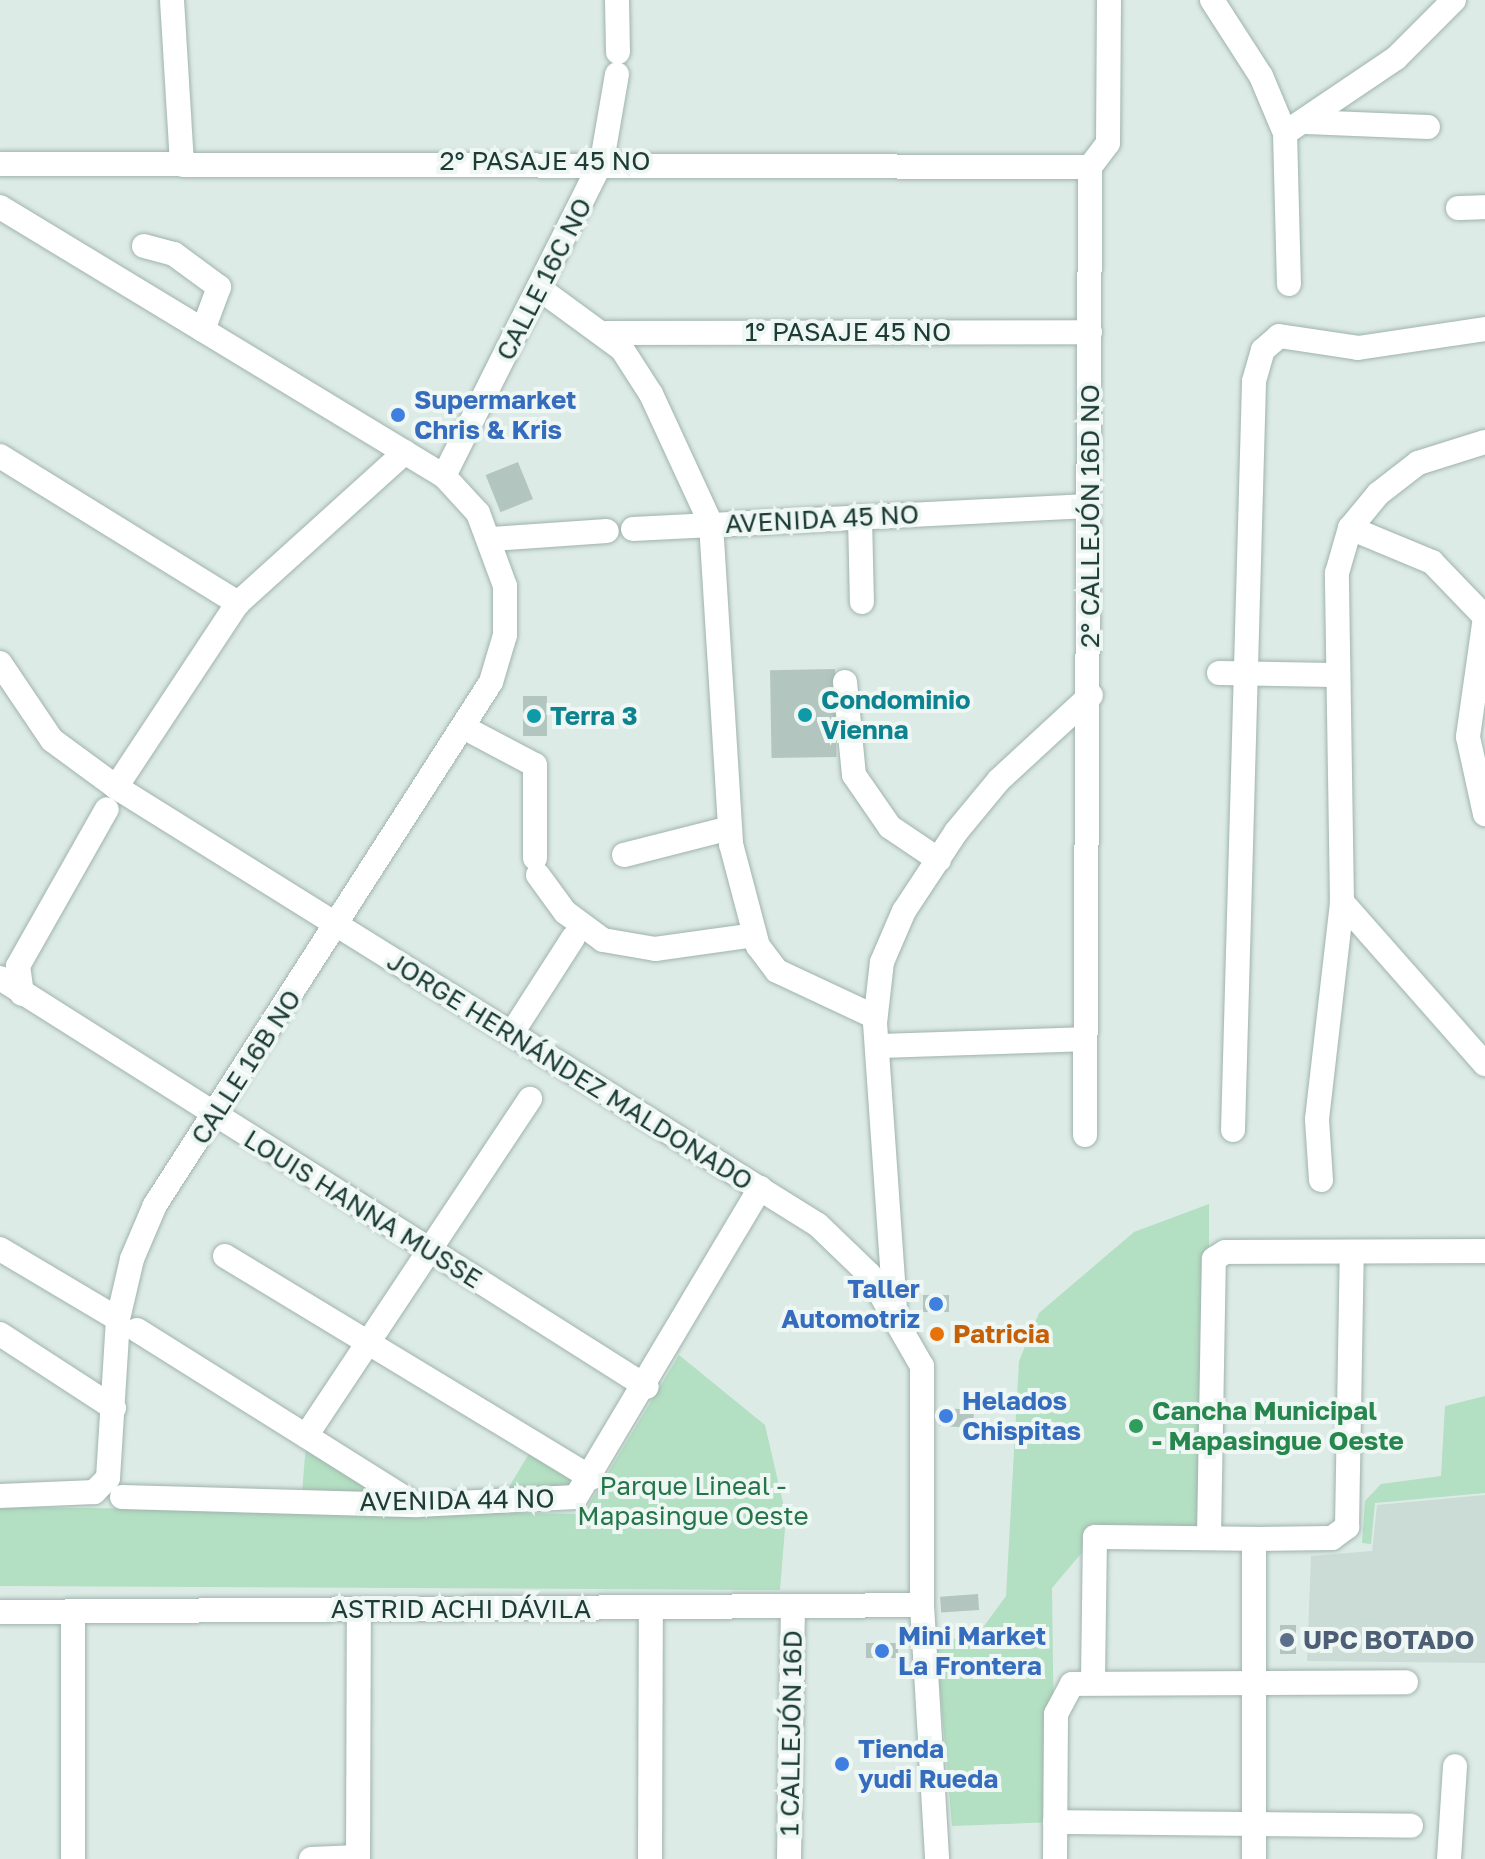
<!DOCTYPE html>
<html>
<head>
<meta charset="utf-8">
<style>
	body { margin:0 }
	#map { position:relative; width:1485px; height:1859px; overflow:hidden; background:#ddebe6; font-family:"Golos Text",sans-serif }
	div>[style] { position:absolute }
	.built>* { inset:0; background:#cbdbd5 }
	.green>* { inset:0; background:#b3dfc2 }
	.building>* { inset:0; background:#b2c6bf; transform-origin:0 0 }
	.roads { filter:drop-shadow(0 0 2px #a0b3ae) drop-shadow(0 0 2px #a0b3ae) }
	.minor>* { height:24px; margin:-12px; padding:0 12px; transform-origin:12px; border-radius:12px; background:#fff }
	.dots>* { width:22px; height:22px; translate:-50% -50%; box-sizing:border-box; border:4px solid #eef7f3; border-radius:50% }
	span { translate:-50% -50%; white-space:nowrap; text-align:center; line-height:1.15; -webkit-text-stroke:8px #eef7f3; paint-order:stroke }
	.street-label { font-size:26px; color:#1d3c36 }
	.shop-label { font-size:26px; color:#366cbe; font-weight:700 }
	.left { translate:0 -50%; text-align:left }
	.right { translate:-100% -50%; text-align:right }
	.culture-label { font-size:26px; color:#0d838f; font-weight:700 }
	.food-label { font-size:26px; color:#c56008; font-weight:700 }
	.leisure-label { font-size:26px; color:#27864d; font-weight:700 }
	.park-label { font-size:26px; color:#247649 }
	.service-label { font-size:26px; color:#4e5e75; font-weight:700 }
</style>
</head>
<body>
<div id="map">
	<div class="built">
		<div style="clip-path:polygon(1485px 1495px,1485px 1663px,1307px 1661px,1311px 1556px,1372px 1551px,1377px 1505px)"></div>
	</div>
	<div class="green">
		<div style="clip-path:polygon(1209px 1204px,1209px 1537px,1095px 1537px,1052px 1588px,1055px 1822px,952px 1826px,936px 1643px,979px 1633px,1006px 1596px,1019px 1361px,1039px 1313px,1134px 1232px)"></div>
		<div style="clip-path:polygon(679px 1355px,765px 1425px,786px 1516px,780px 1590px,0 1586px,0 1507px,583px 1514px)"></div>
		<div style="clip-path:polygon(1485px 1396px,1485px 1493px,1375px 1503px,1371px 1544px,1362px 1543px,1365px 1501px,1381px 1484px,1441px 1476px,1445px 1406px)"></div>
		<div style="clip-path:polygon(306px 1444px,390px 1494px,302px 1493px)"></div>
		<div style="clip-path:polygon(533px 1447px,582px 1478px,574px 1492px,504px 1495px)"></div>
	</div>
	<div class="building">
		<div style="left:518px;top:462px;width:40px;height:35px;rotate:68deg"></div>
		<div style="left:835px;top:669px;width:88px;height:65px;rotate:89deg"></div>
		<div style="left:523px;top:696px;width:24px;height:40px"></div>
		<div style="left:949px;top:1295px;width:17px;height:26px;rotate:90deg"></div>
		<div style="left:940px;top:1408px;width:34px;height:18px;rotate:3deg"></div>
		<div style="left:978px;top:1594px;width:16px;height:38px;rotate:86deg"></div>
		<div style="left:1280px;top:1625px;width:16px;height:29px"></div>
		<div style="left:898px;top:1643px;width:15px;height:32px;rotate:90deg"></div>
	</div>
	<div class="roads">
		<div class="minor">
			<div style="left:172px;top:0;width:165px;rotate:86.5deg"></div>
			<div style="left:617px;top:0;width:52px;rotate:88.9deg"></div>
			<div style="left:1212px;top:0;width:90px;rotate:57.2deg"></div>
			<div style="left:1261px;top:76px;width:62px;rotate:67.2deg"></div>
			<div style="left:1285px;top:133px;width:151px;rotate:88.5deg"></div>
			<div style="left:1306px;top:122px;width:122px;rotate:2.3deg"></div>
			<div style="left:1285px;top:133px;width:134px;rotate:-34deg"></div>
			<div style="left:1396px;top:58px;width:82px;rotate:-45deg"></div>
			<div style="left:0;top:164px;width:1090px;rotate:0.16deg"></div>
			<div style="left:0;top:207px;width:519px;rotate:31.21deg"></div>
			<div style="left:444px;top:476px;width:50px;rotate:47.4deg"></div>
			<div style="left:478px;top:513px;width:78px;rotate:69.7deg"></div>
			<div style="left:505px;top:586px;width:49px;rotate:90deg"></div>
			<div style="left:505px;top:635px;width:49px;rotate:106.6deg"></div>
			<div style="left:491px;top:682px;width:622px;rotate:122.72deg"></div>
			<div style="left:155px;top:1205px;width:59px;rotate:113.1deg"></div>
			<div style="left:132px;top:1259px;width:62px;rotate:103.1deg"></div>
			<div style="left:118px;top:1319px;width:159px;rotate:93.6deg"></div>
			<div style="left:108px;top:1478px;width:20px;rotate:135deg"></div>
			<div style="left:94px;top:1492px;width:94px;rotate:177.6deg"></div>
			<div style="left:1458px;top:208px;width:27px;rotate:-2deg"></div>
			<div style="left:144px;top:246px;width:31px;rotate:15deg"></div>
			<div style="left:174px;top:254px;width:56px;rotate:36.3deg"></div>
			<div style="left:219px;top:287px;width:46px;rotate:110.4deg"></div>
			<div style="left:540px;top:289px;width:102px;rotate:36.2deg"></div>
			<div style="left:622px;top:349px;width:54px;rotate:57.2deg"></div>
			<div style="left:651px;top:394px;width:143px;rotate:65.2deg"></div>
			<div style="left:711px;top:524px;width:321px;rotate:86.4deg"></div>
			<div style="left:731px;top:844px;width:106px;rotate:75.2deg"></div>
			<div style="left:758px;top:946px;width:31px;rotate:53deg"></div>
			<div style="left:777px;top:971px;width:108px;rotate:25.1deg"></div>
			<div style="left:607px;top:333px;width:483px;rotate:-0.1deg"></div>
			<div style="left:0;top:456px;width:280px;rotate:31.7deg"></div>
			<div style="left:444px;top:476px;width:352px;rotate:-63.4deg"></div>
			<div style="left:602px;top:161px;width:88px;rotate:-80.2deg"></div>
			<div style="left:860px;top:517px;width:85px;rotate:88.7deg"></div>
			<div style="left:1350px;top:528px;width:89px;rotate:22.5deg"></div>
			<div style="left:1432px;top:562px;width:76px;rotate:46.1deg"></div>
			<div style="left:1485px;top:617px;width:121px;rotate:98.1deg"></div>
			<div style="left:1468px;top:737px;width:79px;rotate:77.6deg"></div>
			<div style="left:633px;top:529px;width:456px;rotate:-2.9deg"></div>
			<div style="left:492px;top:539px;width:115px;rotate:-4deg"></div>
			<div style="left:0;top:663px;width:93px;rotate:56deg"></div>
			<div style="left:52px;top:740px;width:79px;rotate:36.3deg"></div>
			<div style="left:116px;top:787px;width:827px;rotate:31.96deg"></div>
			<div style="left:818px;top:1225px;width:71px;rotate:43.9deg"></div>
			<div style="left:869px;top:1274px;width:106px;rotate:60.1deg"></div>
			<div style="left:922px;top:1366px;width:239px;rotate:90deg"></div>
			<div style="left:922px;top:1605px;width:254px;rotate:86.6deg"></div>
			<div style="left:1219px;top:673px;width:115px;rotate:1deg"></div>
			<div style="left:845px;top:682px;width:93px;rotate:84.5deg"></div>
			<div style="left:854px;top:775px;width:63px;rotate:55.3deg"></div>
			<div style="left:890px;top:827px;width:59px;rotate:34deg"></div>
			<div style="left:463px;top:727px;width:81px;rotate:27.8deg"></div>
			<div style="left:535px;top:765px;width:93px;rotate:90deg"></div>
			<div style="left:116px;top:787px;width:221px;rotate:-56.5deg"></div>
			<div style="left:238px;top:603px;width:225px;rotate:-42.1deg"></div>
			<div style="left:624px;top:855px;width:109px;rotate:-14.3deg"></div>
			<div style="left:538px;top:875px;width:46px;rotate:53.9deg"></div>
			<div style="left:565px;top:912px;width:47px;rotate:36.4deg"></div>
			<div style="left:603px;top:940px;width:53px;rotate:9.8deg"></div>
			<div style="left:655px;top:949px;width:100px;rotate:-8deg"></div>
			<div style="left:1342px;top:902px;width:216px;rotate:48.6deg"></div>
			<div style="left:0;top:978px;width:765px;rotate:32.3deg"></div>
			<div style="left:22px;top:994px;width:28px;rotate:-98deg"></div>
			<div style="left:18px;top:966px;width:180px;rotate:-60.5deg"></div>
			<div style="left:512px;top:1033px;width:113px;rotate:-57.3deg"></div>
			<div style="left:878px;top:1046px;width:207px;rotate:-1.9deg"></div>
			<div style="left:1233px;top:1130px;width:749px;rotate:-88.39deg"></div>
			<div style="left:1254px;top:381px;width:32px;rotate:-74deg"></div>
			<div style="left:1263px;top:350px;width:21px;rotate:-41deg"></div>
			<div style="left:1279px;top:336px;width:80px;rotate:8.6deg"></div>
			<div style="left:1358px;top:348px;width:128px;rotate:-8.5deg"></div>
			<div style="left:1085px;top:1135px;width:968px;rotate:-89.7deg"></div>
			<div style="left:1090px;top:167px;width:30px;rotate:-53deg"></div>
			<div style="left:1108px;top:143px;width:143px;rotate:-89.6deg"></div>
			<div style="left:1321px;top:1180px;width:61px;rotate:-93.8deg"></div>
			<div style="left:1317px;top:1119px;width:218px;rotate:-83.4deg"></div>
			<div style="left:1342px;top:902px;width:329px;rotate:-90.9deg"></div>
			<div style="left:1337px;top:573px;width:47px;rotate:-73.9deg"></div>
			<div style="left:1350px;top:528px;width:44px;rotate:-50.5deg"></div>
			<div style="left:1378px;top:494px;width:51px;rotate:-37.8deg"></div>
			<div style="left:1418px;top:463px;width:70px;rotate:-17.4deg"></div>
			<div style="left:0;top:1249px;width:137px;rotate:30.7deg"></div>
			<div style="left:225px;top:1256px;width:428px;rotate:31.2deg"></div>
			<div style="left:895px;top:1309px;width:287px;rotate:-94deg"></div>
			<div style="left:875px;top:1023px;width:61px;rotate:-83.5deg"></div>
			<div style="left:882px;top:962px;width:56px;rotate:-66.7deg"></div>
			<div style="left:904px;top:911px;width:95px;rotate:-56.6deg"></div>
			<div style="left:956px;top:832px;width:67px;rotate:-50.4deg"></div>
			<div style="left:999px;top:780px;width:125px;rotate:-42.7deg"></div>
			<div style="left:137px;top:1330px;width:329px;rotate:32.1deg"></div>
			<div style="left:0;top:1334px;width:136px;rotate:33deg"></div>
			<div style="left:306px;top:1436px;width:405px;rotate:-56.4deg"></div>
			<div style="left:122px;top:1497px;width:295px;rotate:1.6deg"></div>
			<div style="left:417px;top:1505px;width:159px;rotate:-2.9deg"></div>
			<div style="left:576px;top:1497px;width:360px;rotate:-59.2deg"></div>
			<div style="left:1209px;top:1537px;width:278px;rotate:-89deg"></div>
			<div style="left:1214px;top:1259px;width:13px;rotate:-32deg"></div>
			<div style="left:1225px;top:1252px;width:260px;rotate:-0.2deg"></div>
			<div style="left:1254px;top:1539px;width:78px;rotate:-0.7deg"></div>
			<div style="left:1332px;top:1538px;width:19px;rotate:-36deg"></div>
			<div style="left:1347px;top:1527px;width:275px;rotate:-89deg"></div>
			<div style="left:0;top:1612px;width:922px;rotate:-0.43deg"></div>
			<div style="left:1093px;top:1679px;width:142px;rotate:-89.2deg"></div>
			<div style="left:1095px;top:1537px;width:159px;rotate:0.7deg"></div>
			<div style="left:1254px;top:1539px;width:320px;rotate:90deg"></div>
			<div style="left:1055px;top:1822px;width:356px;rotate:0.6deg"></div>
			<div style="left:73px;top:1859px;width:247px;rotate:-90deg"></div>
			<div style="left:311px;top:1859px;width:47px;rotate:-2.4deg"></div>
			<div style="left:358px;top:1859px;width:249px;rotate:-89.8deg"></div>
			<div style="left:650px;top:1859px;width:252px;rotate:-89.8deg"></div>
			<div style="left:789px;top:1859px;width:253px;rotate:-89.1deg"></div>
			<div style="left:1055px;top:1859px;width:145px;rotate:-89.6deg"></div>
			<div style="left:1056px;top:1714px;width:34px;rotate:-62deg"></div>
			<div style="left:1072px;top:1684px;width:334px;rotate:-0.3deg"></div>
			<div style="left:1449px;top:1859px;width:93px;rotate:-86.3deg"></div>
		</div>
	</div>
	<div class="dots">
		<div style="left:398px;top:415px;background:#3f7fe0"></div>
		<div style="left:805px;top:715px;background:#0f9aa8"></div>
		<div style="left:534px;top:716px;background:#0f9aa8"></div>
		<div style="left:936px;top:1304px;background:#3f7fe0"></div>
		<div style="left:937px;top:1334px;background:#e8710a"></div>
		<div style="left:946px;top:1416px;background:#3f7fe0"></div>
		<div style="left:1136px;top:1426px;background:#2e9e5b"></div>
		<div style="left:1287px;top:1640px;background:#5c6f8a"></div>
		<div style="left:882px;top:1651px;background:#3f7fe0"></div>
		<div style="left:842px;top:1764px;background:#3f7fe0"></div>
	</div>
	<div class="street-label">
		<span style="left:545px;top:161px">2° PASAJE 45 NO</span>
		<span style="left:544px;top:279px;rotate:-63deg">CALLE 16C NO</span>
		<span style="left:848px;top:332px">1° PASAJE 45 NO</span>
		<span style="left:1090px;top:516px;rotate:-90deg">2° CALLEJÓN 16D NO</span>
		<span style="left:822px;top:519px;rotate:-3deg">AVENIDA 45 NO</span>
		<span style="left:246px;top:1067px;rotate:-57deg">CALLE 16B NO</span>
		<span style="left:570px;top:1071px;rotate:32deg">JORGE HERNÁNDEZ MALDONADO</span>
		<span style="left:363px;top:1209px;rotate:32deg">LOUIS HANNA MUSSE</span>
		<span style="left:457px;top:1500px;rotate:-1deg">AVENIDA 44 NO</span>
		<span style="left:461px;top:1609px">ASTRID ACHI DÁVILA</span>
		<span style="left:791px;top:1733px;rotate:-89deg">1 CALLEJÓN 16D</span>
	</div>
	<div class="shop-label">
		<span class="left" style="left:414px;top:415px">Supermarket<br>Chris &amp; Kris</span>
		<span class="right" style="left:920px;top:1304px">Taller<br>Automotriz</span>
		<span class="left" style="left:962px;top:1416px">Helados<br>Chispitas</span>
		<span class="left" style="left:898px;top:1651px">Mini Market<br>La Frontera</span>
		<span class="left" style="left:858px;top:1764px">Tienda<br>yudi Rueda</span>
	</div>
	<div class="culture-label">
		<span class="left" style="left:821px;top:715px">Condominio<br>Vienna</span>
		<span class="left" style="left:550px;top:716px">Terra 3</span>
	</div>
	<div class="food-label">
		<span class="left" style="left:953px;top:1334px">Patricia</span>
	</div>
	<div class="leisure-label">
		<span class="left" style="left:1152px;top:1426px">Cancha Municipal<br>- Mapasingue Oeste</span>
	</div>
	<div class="park-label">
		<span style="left:693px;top:1501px">Parque Lineal -<br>Mapasingue Oeste</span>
	</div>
	<div class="service-label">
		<span class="left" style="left:1303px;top:1640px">UPC BOTADO</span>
	</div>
</div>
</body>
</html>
